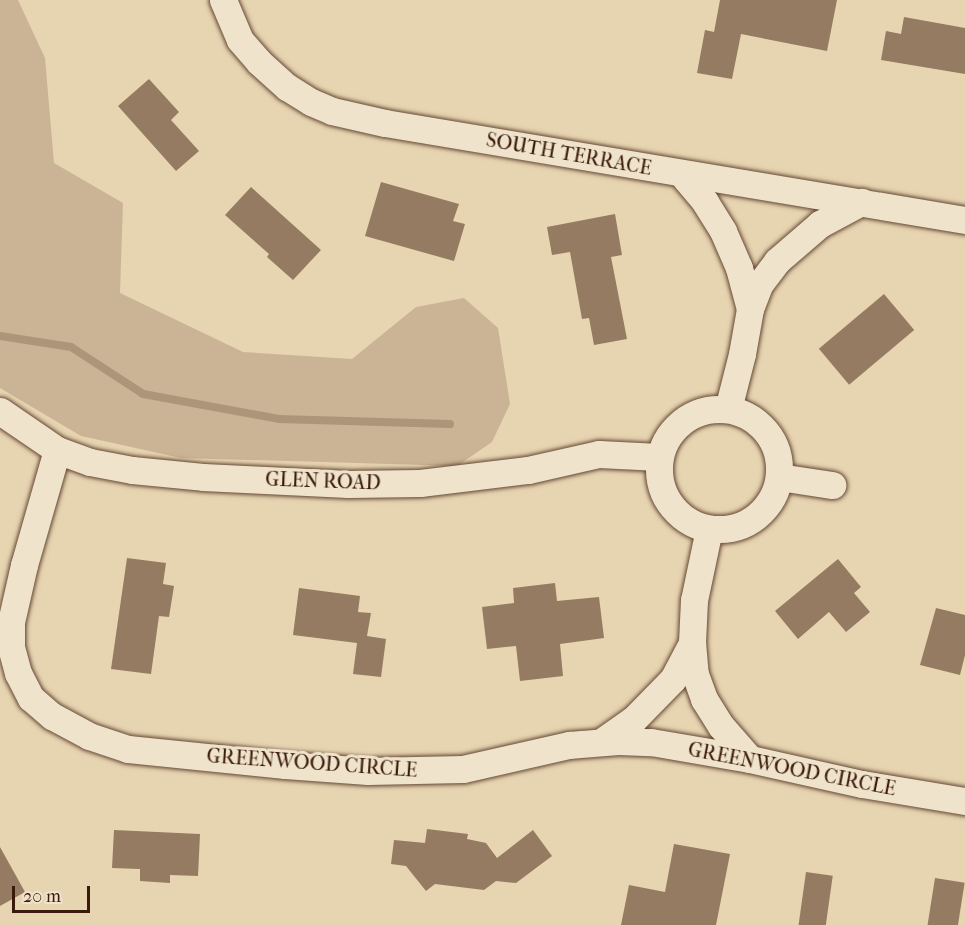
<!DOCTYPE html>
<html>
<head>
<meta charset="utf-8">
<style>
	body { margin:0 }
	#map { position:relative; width:965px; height:925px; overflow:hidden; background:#e7d4b1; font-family:"IM FELL French Canon",serif }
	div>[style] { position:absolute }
	.green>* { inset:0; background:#cab495 }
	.stream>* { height:8px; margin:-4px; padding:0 4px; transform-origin:4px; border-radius:4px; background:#ac9579 }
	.building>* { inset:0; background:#947b61; transform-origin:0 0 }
	.roads { filter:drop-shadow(0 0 2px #654834) drop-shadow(0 0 2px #654834) }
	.minor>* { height:27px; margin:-13.5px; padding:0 13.5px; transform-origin:13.5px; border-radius:13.5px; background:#efe3cc }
	.minor>.ring { margin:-13.5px; padding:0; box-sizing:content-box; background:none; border:27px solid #efe3cc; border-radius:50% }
	span { translate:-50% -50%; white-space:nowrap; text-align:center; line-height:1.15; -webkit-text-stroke:6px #efe3cc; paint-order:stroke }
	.street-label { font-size:20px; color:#3a1a0b }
	.scale { position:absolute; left:12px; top:886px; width:78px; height:27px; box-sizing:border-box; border:3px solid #3a1a0b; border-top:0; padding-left:8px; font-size:18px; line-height:21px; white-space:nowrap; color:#3a1a0b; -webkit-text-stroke:4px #efe3cc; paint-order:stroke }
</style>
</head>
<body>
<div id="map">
	<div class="green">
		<div style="clip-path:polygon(0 0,18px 0,45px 58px,54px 163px,123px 203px,120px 293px,243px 352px,352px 359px,416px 307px,464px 298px,498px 328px,510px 404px,492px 442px,457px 466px,181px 458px,81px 436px,0 388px)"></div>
	</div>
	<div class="stream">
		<div style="left:0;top:336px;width:72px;rotate:8.8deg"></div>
		<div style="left:71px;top:347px;width:86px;rotate:33.1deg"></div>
		<div style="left:143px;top:394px;width:138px;rotate:10.4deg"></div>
		<div style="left:279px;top:419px;width:171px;rotate:1.7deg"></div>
	</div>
	<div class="building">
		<div style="clip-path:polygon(720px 0,837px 0,827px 51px,741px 34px,732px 79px,697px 73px,705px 30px,714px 32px)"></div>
		<div style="clip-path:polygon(904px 17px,965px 28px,965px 74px,881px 60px,886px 31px,901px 34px)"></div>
		<div style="clip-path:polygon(149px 79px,179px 112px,171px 120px,199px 151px,176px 171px,118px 106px)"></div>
		<div style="clip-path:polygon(381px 182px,459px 204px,453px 221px,465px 224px,454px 261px,365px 236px)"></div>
		<div style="clip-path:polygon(251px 187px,321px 250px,293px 280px,267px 257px,269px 254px,225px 215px)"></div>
		<div style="clip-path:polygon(615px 214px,622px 255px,611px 257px,627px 339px,594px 345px,589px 318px,582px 319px,570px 252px,552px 255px,547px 227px)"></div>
		<div style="left:884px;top:294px;width:47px;height:85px;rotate:50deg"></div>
		<div style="clip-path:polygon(127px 558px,166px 563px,163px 584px,174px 586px,169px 617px,159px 616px,151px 674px,111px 669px)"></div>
		<div style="clip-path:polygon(838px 559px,861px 587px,854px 593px,870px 612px,846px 632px,829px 612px,798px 639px,775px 611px)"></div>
		<div style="clip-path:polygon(555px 583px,557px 601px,599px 597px,604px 638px,560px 644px,563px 676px,520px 681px,516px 646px,487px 649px,482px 607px,514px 603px,513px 588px)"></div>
		<div style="clip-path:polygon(299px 588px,360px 596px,358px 612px,371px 613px,367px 636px,386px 639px,381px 677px,353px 674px,357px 643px,293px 635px)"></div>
		<div style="clip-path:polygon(936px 608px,965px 615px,965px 655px,960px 675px,920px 665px)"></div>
		<div style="clip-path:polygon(427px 829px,468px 834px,467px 839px,486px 843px,497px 858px,533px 830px,552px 856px,516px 883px,496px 881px,484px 890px,435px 884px,426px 891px,406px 866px,391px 864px,394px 840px,425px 843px)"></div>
		<div style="clip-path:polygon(114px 830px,200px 834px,198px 876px,170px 875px,170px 883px,140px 881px,140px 869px,112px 868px)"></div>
		<div style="clip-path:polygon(674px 844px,730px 854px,716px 925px,621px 925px,629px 885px,665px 892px)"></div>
		<div style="clip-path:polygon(0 847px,25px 892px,0 906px)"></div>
		<div style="left:806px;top:872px;width:27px;height:54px;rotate:8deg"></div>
		<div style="left:935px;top:878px;width:30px;height:48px;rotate:9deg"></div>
	</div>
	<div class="roads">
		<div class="minor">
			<div style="left:223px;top:0;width:43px;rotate:67deg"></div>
			<div style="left:240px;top:40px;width:29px;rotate:49deg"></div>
			<div style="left:259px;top:62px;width:38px;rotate:42deg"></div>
			<div style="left:287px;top:87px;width:28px;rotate:32deg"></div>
			<div style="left:311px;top:102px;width:23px;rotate:23deg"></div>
			<div style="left:332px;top:111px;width:54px;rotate:12.8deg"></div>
			<div style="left:385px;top:123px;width:588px;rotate:9.49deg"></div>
			<div style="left:681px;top:173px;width:38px;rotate:50deg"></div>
			<div style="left:705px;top:202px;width:34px;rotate:58deg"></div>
			<div style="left:723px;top:231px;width:40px;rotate:66.6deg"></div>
			<div style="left:739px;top:268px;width:42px;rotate:75deg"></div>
			<div class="ring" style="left:659px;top:409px;width:93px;height:93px"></div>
			<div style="left:728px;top:409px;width:57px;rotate:-75.7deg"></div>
			<div style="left:742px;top:354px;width:46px;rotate:-79.9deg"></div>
			<div style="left:750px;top:309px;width:26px;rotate:-69deg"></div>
			<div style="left:759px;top:285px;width:30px;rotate:-53deg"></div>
			<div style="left:777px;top:261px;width:57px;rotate:-40.7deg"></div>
			<div style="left:820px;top:224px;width:47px;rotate:-28.2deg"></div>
			<div style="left:0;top:411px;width:69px;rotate:34.4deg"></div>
			<div style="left:57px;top:450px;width:35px;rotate:20deg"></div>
			<div style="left:90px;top:462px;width:43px;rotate:10.8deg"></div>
			<div style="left:132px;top:470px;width:71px;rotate:5.6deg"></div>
			<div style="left:203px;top:477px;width:145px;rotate:2.8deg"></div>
			<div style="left:348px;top:484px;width:72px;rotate:-0.8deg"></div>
			<div style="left:420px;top:483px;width:109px;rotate:-6.9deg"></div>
			<div style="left:528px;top:470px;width:73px;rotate:-12.7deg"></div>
			<div style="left:599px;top:454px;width:60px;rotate:2.9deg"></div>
			<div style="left:57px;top:450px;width:120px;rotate:106deg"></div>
			<div style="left:24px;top:565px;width:58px;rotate:102.8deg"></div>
			<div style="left:11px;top:622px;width:25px;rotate:90deg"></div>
			<div style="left:11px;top:647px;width:27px;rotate:75deg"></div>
			<div style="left:18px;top:673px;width:28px;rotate:63deg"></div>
			<div style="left:31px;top:698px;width:28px;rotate:41deg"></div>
			<div style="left:52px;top:716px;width:42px;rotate:28.4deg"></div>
			<div style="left:89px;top:736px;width:41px;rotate:18.4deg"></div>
			<div style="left:128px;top:749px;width:158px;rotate:5.8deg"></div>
			<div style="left:285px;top:765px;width:83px;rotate:4.1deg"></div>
			<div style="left:368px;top:771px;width:95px;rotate:-1.2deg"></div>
			<div style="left:463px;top:769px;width:109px;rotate:-12.8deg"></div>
			<div style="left:569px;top:745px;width:49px;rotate:-4.7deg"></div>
			<div style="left:618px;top:741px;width:33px;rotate:2deg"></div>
			<div style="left:651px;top:742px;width:100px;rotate:9.7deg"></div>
			<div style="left:750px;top:759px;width:115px;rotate:12.6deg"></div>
			<div style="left:862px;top:784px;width:104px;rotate:9.4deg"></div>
			<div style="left:779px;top:477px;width:54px;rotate:8.6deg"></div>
			<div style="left:709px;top:529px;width:73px;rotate:101.9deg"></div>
			<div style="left:694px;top:600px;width:42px;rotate:92.7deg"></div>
			<div style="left:692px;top:642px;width:32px;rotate:85deg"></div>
			<div style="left:695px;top:674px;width:27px;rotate:70deg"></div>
			<div style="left:704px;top:699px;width:32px;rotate:58deg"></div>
			<div style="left:721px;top:726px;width:44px;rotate:48.7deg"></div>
			<div style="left:601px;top:742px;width:39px;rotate:-35deg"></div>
			<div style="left:633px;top:720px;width:57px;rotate:-45.7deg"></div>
			<div style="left:673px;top:679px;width:41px;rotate:-62.2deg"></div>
		</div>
	</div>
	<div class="street-label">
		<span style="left:569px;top:154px;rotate:10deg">SOUTH TERRACE</span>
		<span style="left:323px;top:481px;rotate:2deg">GLEN ROAD</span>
		<span style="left:312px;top:763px;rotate:4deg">GREENWOOD CIRCLE</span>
		<span style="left:792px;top:769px;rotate:11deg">GREENWOOD CIRCLE</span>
	</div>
	<div class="scale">20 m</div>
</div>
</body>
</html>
